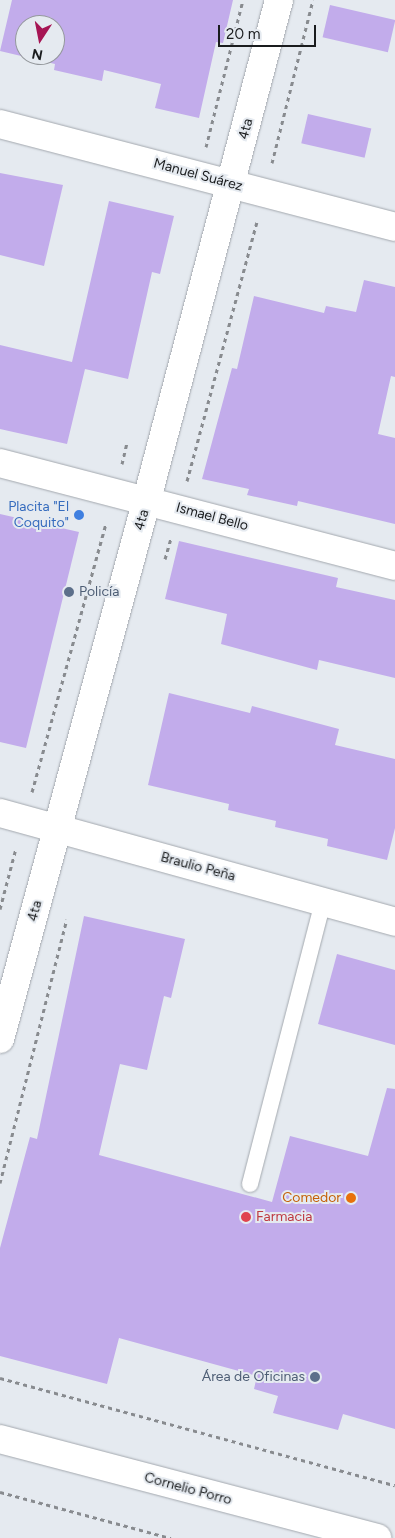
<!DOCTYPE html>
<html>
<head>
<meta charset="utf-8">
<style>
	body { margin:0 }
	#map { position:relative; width:395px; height:1538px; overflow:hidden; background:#e5eaf0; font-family:Figtree,sans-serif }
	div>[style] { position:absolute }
	.building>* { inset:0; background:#c2aceb; transform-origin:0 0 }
	.path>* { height:3px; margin-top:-1.5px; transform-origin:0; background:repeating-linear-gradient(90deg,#888b8f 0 4px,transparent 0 8px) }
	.roads { filter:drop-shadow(0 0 1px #a3a8ae) drop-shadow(0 0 1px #a3a8ae) }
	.lane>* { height:16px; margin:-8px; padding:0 8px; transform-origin:8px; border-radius:8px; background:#fff }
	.street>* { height:28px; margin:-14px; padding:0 14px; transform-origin:14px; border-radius:14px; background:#fff }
	.secondary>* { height:28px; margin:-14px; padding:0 14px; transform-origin:14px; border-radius:14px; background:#fff }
	.dots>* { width:14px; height:14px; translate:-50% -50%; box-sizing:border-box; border:2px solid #e5eaf0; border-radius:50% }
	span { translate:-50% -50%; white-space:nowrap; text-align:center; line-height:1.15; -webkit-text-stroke:4px #e5eaf0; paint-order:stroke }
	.street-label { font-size:14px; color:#1a1c1e }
	.shop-label { font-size:14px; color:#366cbe }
	.right { translate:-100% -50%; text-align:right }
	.service-label { font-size:14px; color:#4e5e75 }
	.left { translate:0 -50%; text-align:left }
	.food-label { font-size:14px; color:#c56008 }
	.health-label { font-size:14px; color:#be3a42 }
	.north { position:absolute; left:15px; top:15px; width:50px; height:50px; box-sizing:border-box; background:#e5eaf0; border:1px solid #94989c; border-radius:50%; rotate:191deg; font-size:14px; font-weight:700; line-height:20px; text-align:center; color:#1a1c1e }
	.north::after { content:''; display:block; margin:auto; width:18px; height:22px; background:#a61554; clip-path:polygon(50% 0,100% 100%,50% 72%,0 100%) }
	.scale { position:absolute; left:218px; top:25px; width:98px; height:22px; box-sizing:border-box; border:2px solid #1a1c1e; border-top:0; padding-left:6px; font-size:15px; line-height:18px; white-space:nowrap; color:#1a1c1e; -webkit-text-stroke:4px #e5eaf0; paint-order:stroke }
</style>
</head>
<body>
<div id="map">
	<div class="building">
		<div style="clip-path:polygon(evenodd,12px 0,233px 0,223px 43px,216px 42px,199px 118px,155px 108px,161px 84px,104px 70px,102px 81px,54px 70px,55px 64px,0 51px,12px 0,25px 25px,55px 25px,55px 55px,25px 55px,25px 25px)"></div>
		<div style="left:330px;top:5px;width:67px;height:33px;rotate:13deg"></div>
		<div style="left:308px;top:114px;width:65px;height:30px;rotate:13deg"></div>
		<div style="clip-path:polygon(0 173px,63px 185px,44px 266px,0 255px)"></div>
		<div style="clip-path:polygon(109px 201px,174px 216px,160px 274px,152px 272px,128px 379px,85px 369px,67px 444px,0 429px,0 345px,72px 362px)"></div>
		<div style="clip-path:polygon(364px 280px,395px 287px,395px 377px,391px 376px,378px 434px,395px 438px,395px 524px,298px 501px,297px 506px,247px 495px,249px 489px,202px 479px,232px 368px,237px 369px,254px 296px,324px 313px,326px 306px,356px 312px)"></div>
		<div style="clip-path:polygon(0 514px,79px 532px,26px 748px,0 742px)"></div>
		<div style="clip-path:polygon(179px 541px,338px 578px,336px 587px,395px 600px,395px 678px,319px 660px,317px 670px,221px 644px,227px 614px,165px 599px)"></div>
		<div style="clip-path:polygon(169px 693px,250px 713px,252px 706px,339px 729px,335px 745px,395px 759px,395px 828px,387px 860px,327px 846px,328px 839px,275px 827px,276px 821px,228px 810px,229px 804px,148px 785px)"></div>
		<div style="clip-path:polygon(84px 916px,185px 939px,171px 998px,164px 996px,147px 1070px,120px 1064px,99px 1155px,272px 1202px,290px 1136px,368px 1156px,387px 1088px,395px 1089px,395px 1429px,343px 1414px,338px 1430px,273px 1413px,278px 1396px,254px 1389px,257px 1376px,119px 1338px,107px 1384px,0 1356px,0 1248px,30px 1137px,37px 1139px)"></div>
		<div style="clip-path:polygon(337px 954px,395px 970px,395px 1045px,318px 1024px)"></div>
	</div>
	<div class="path">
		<div style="left:206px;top:147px;width:152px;rotate:-75.9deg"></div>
		<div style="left:272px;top:163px;width:168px;rotate:-75.9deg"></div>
		<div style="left:122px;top:464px;width:22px;rotate:-77deg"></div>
		<div style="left:187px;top:481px;width:268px;rotate:-74.9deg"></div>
		<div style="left:165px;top:559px;width:22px;rotate:-74deg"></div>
		<div style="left:32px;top:792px;width:279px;rotate:-74.6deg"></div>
		<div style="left:0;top:909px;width:63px;rotate:-75.3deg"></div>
		<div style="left:0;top:1183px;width:272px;rotate:-75.8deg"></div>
		<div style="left:0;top:1378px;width:409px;rotate:15.2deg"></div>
		<div style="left:0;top:1492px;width:177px;rotate:15.1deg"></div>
	</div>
	<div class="roads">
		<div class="lane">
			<div style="left:250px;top:1184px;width:291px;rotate:-75.5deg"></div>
		</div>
		<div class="street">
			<div style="left:0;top:124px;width:408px;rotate:14.6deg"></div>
			<div style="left:0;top:463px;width:408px;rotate:14.6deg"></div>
			<div style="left:0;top:813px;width:410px;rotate:15.4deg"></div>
		</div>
		<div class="secondary">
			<div style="left:0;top:1039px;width:560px;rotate:-74.77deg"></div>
			<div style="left:147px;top:499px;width:516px;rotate:-75.18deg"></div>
			<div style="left:0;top:1439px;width:390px;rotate:14.7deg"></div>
		</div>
	</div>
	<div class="dots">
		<div style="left:79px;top:515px;background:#3f7fe0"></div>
		<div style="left:69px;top:592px;background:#5c6f8a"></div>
		<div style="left:351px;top:1198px;background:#e8710a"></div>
		<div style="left:246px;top:1217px;background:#e0444e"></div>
		<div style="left:315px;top:1377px;background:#5c6f8a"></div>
	</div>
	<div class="street-label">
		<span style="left:246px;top:129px;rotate:-76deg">4ta</span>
		<span style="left:198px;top:175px;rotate:15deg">Manuel Suárez</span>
		<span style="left:212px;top:517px;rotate:15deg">Ismael Bello</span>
		<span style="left:142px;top:520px;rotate:-75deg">4ta</span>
		<span style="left:198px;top:867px;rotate:15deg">Braulio Peña</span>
		<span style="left:35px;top:911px;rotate:-75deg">4ta</span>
		<span style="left:188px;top:1489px;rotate:15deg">Cornelio Porro</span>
	</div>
	<div class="shop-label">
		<span class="right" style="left:69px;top:515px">Placita "El<br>Coquito"</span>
	</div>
	<div class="service-label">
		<span class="left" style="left:79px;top:592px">Policía</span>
		<span class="right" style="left:305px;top:1377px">Área de Oficinas</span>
	</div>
	<div class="food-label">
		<span class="right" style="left:341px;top:1198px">Comedor</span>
	</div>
	<div class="health-label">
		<span class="left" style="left:256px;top:1217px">Farmacia</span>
	</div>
	<div class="north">N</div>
	<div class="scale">20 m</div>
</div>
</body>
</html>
